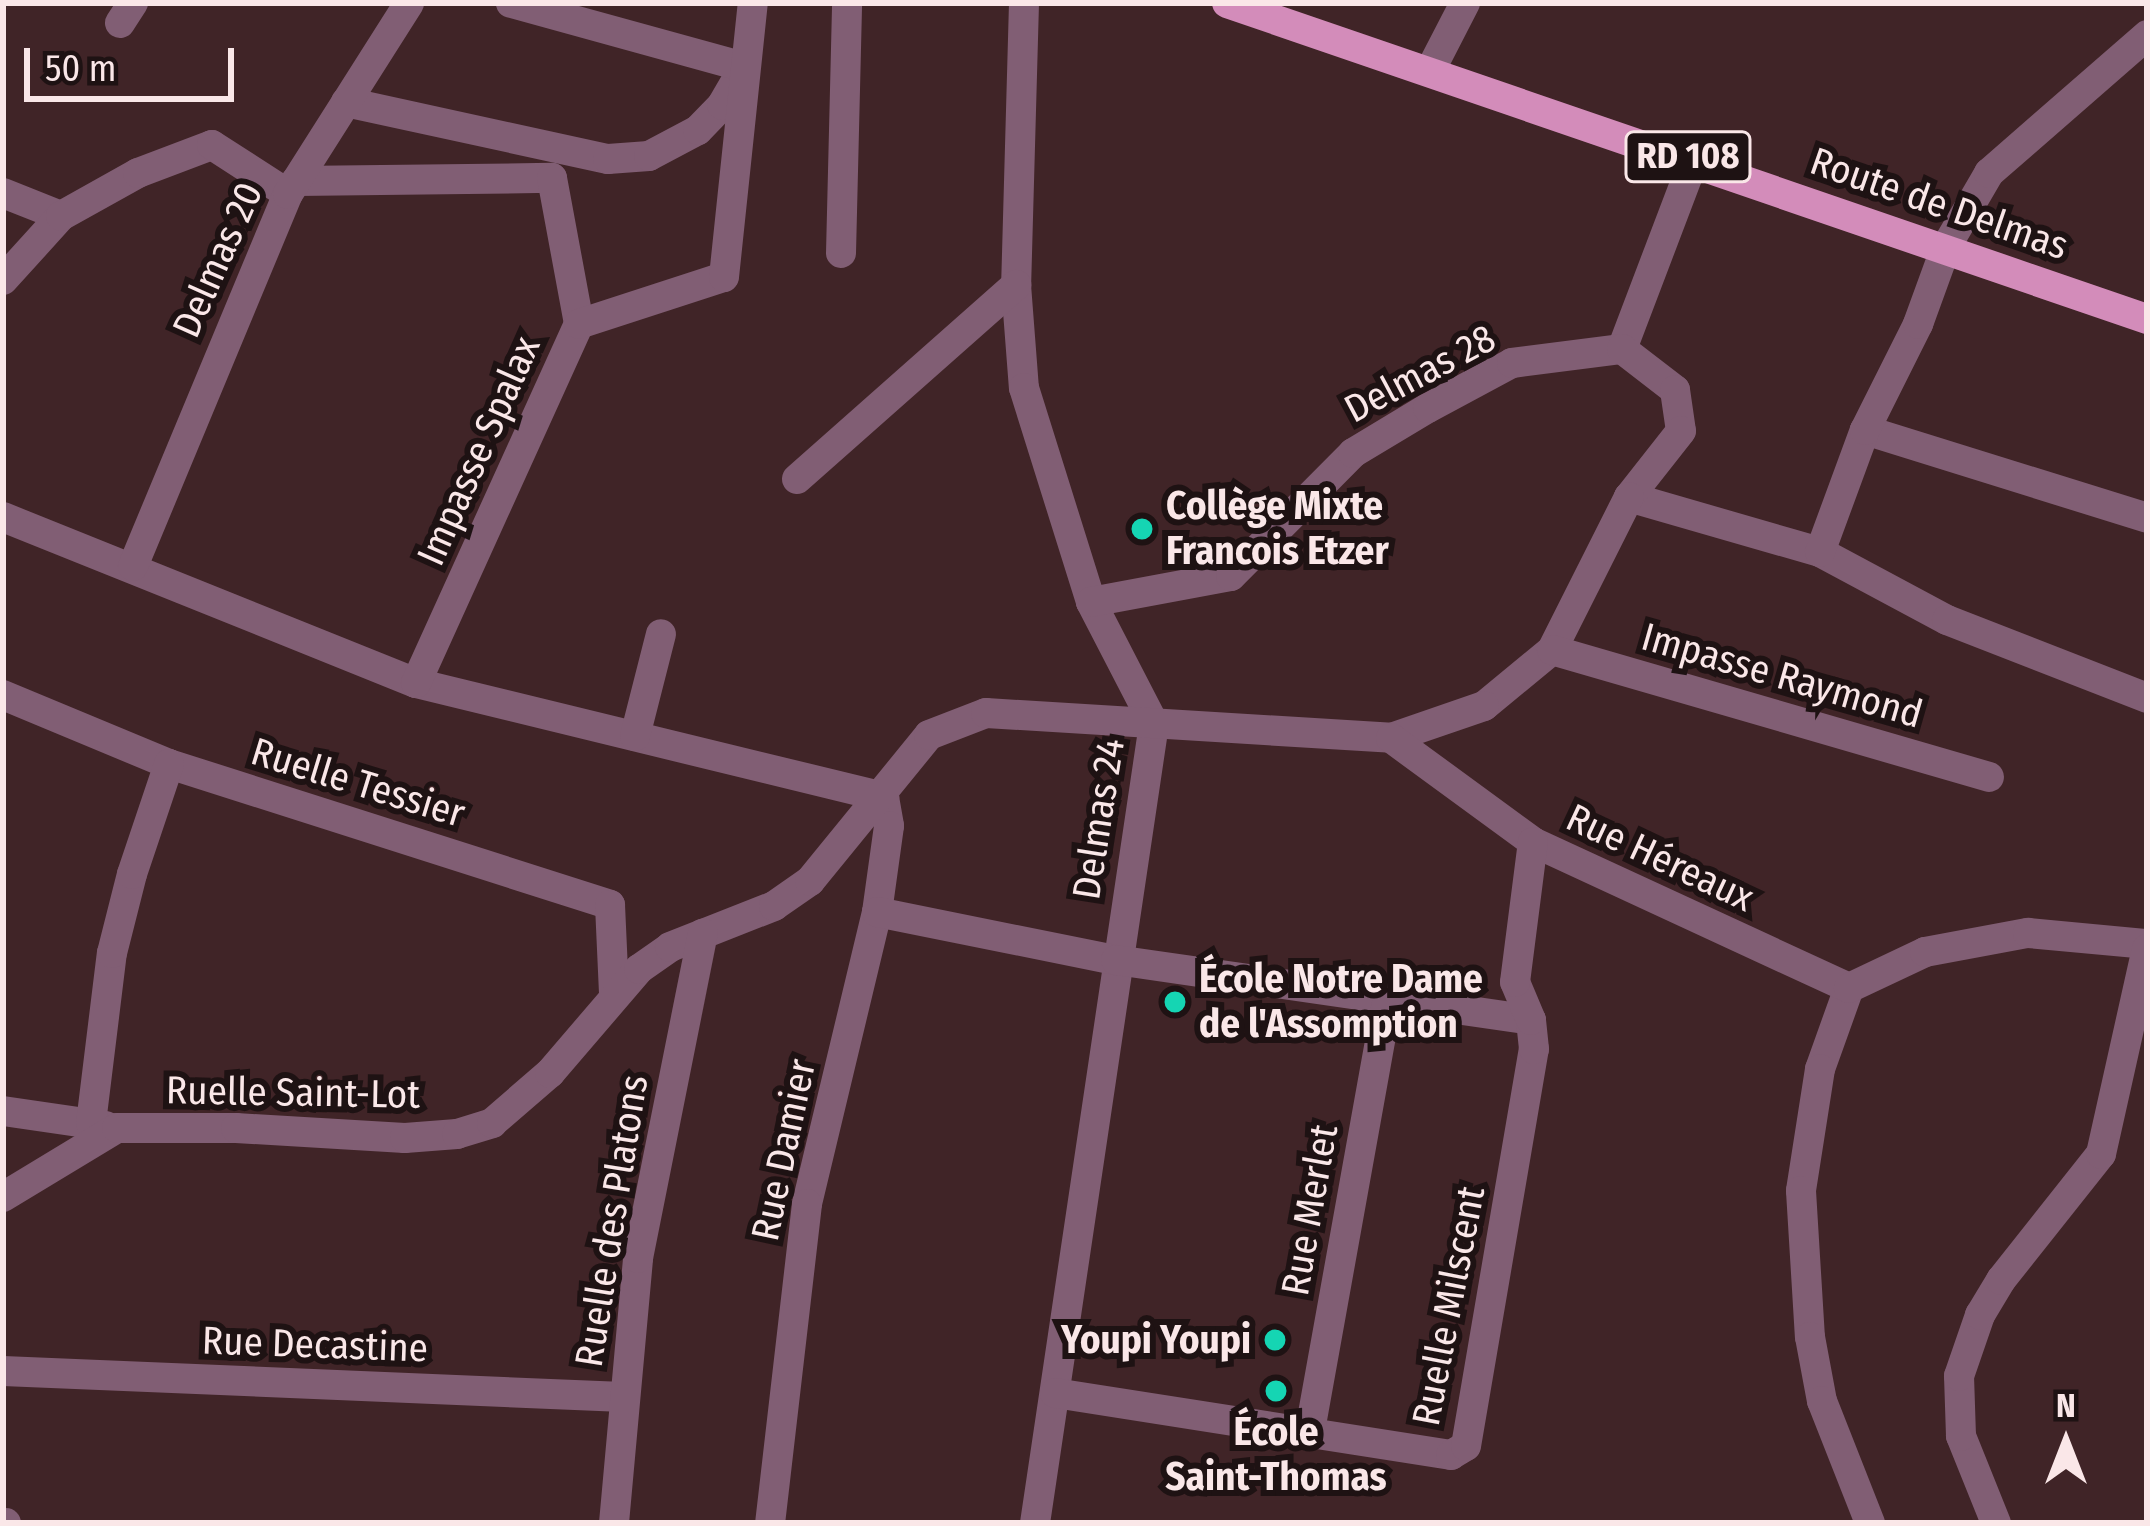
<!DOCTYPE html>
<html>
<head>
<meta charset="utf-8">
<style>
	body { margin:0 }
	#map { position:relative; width:2150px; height:1526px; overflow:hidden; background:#402427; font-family:"Fira Sans Condensed",sans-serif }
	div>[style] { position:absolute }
	.minor>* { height:30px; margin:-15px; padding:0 15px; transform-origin:15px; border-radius:15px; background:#815e74 }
	.major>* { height:30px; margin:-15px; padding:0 15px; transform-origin:15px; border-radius:15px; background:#d38cba }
	.dots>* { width:33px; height:33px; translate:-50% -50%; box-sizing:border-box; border:6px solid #1e1213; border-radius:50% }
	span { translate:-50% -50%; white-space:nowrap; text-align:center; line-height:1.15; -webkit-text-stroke:12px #1e1213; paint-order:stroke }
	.shield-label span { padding:3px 9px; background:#1e1213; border:3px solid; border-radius:9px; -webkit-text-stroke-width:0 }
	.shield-label { font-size:36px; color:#fae7e8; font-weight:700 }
	.street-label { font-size:39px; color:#fae7e8 }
	.poi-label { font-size:39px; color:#fae7e8; font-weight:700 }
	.left { translate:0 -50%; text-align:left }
	.right { translate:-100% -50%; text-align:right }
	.frame { position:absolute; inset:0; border:6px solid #fae7e8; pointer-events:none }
	.north { position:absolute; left:2006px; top:1382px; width:120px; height:120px; -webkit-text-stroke:9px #1e1213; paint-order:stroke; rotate:0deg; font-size:33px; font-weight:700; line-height:48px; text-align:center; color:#fae7e8 }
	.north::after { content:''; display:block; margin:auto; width:42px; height:54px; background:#fae7e8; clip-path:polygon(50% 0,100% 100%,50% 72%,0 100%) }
	.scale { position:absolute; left:24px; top:48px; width:210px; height:54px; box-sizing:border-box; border:6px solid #fae7e8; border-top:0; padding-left:15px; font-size:36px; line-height:42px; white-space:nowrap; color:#fae7e8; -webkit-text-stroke:9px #1e1213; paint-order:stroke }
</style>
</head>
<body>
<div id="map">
	<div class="minor">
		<div style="left:1024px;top:3px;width:282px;rotate:91.6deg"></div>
		<div style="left:1016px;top:285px;width:103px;rotate:85.6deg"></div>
		<div style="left:1024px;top:388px;width:224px;rotate:72.6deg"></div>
		<div style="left:1091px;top:602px;width:137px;rotate:62.7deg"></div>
		<div style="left:1154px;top:724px;width:808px;rotate:98.47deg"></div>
		<div style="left:120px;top:23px;width:24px;rotate:-57deg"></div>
		<div style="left:1431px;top:69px;width:74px;rotate:-62.7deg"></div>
		<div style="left:346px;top:102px;width:268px;rotate:12.3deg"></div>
		<div style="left:608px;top:159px;width:41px;rotate:-4.2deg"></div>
		<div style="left:649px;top:156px;width:55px;rotate:-28deg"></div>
		<div style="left:698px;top:130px;width:35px;rotate:-46deg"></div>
		<div style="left:722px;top:105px;width:44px;rotate:-59.9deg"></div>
		<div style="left:744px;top:67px;width:242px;rotate:-164.6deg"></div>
		<div style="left:296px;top:181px;width:256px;rotate:-0.7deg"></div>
		<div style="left:552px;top:178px;width:148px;rotate:79.5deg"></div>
		<div style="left:3px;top:193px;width:62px;rotate:21.6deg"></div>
		<div style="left:841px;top:253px;width:250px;rotate:-88.6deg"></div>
		<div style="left:3px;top:280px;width:86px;rotate:-47.8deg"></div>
		<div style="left:61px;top:216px;width:88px;rotate:-29.2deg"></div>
		<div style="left:138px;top:173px;width:79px;rotate:-20.7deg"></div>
		<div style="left:212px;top:145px;width:90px;rotate:32.8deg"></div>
		<div style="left:1622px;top:349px;width:203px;rotate:-69.2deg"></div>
		<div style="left:1865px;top:430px;width:295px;rotate:17.3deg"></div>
		<div style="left:797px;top:479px;width:293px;rotate:-41.5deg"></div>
		<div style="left:1629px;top:497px;width:199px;rotate:16.1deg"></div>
		<div style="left:1820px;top:552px;width:144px;rotate:28.2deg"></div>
		<div style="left:1947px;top:620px;width:215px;rotate:21.3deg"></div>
		<div style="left:3px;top:517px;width:445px;rotate:21.9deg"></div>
		<div style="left:416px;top:683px;width:482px;rotate:13.7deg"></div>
		<div style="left:884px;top:797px;width:29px;rotate:80deg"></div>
		<div style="left:889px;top:826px;width:87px;rotate:97.9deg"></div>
		<div style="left:877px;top:912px;width:300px;rotate:103.5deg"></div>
		<div style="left:807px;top:1204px;width:321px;rotate:96.6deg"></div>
		<div style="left:1820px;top:552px;width:130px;rotate:-69.8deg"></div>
		<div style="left:1865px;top:430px;width:119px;rotate:-63.4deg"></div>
		<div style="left:1918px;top:324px;width:82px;rotate:-70deg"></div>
		<div style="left:1946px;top:247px;width:86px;rotate:-59.8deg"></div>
		<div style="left:1989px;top:173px;width:210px;rotate:-41.1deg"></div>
		<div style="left:133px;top:566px;width:403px;rotate:-67.4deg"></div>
		<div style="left:288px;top:194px;width:226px;rotate:-57.6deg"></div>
		<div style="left:1091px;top:602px;width:142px;rotate:-10.5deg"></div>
		<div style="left:1231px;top:576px;width:173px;rotate:-45.2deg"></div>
		<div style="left:1353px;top:453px;width:87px;rotate:-31deg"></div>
		<div style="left:1428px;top:408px;width:95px;rotate:-28.2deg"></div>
		<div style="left:1512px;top:363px;width:111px;rotate:-7.3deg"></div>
		<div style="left:1622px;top:349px;width:67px;rotate:37.7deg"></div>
		<div style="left:1675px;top:390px;width:41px;rotate:81.7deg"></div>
		<div style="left:1681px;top:431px;width:84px;rotate:128.2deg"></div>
		<div style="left:1629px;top:497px;width:171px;rotate:116.7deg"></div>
		<div style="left:1552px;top:650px;width:88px;rotate:140.5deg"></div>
		<div style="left:1484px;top:706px;width:98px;rotate:161deg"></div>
		<div style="left:1552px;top:650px;width:455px;rotate:16.2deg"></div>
		<div style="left:416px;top:683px;width:394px;rotate:-65.6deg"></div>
		<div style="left:579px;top:324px;width:152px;rotate:-18deg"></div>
		<div style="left:724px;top:277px;width:276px;rotate:-84deg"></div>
		<div style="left:3px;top:695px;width:180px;rotate:22.6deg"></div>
		<div style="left:169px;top:764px;width:463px;rotate:17.7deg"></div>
		<div style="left:610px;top:905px;width:88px;rotate:87.4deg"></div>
		<div style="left:635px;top:736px;width:105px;rotate:-75.7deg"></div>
		<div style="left:877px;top:912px;width:244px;rotate:11.4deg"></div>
		<div style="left:1116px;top:960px;width:419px;rotate:8.2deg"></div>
		<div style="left:1849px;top:988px;width:86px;rotate:109.7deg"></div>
		<div style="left:1820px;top:1069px;width:123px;rotate:98.9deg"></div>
		<div style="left:1801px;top:1191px;width:146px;rotate:86.5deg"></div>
		<div style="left:1810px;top:1337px;width:65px;rotate:79.4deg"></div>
		<div style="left:1822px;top:1401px;width:131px;rotate:68.5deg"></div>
		<div style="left:3px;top:1111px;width:104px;rotate:8.3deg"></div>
		<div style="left:91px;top:1123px;width:171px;rotate:-83deg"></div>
		<div style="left:112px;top:953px;width:81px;rotate:-75.8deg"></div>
		<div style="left:132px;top:874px;width:116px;rotate:-71.4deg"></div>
		<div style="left:3px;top:1197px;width:133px;rotate:-31.2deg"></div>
		<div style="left:117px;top:1128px;width:119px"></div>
		<div style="left:236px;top:1128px;width:169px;rotate:3.4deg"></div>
		<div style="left:405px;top:1138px;width:52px;rotate:-4.4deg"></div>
		<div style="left:457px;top:1134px;width:37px;rotate:-17deg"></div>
		<div style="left:492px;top:1123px;width:77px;rotate:-40.8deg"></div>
		<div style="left:550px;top:1073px;width:137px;rotate:-49.4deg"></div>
		<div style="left:639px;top:969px;width:38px;rotate:-35deg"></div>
		<div style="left:670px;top:947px;width:112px;rotate:-21.5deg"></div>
		<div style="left:774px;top:906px;width:44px;rotate:-34.8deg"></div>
		<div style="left:810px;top:881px;width:188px;rotate:-50.8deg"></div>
		<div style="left:929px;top:735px;width:61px;rotate:-21.1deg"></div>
		<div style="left:986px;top:713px;width:406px;rotate:3.5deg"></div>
		<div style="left:1391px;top:738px;width:176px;rotate:36.2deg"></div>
		<div style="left:1533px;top:842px;width:348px;rotate:24.8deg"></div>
		<div style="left:1849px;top:988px;width:84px;rotate:-25.3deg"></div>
		<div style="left:1925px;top:952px;width:105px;rotate:-10.5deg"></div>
		<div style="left:2028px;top:933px;width:120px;rotate:5.3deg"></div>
		<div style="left:3px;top:1371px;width:621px;rotate:2.4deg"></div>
		<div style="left:1055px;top:1393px;width:401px;rotate:8.9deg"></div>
		<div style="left:1451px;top:1455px;width:17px;rotate:-31deg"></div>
		<div style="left:1466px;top:1446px;width:403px;rotate:-80.3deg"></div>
		<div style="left:1534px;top:1049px;width:29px;rotate:-96deg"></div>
		<div style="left:1531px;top:1020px;width:41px;rotate:-112.8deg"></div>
		<div style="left:1515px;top:982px;width:141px;rotate:-82.7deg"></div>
		<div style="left:1309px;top:1436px;width:445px;rotate:-79.8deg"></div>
		<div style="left:3px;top:1523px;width:3px"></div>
		<div style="left:614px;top:1523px;width:266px;rotate:-84.8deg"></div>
		<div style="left:638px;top:1258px;width:331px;rotate:-78.7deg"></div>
		<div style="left:1996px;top:1523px;width:94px;rotate:-111.9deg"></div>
		<div style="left:1961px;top:1436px;width:60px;rotate:-91.9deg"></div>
		<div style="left:1959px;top:1376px;width:65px;rotate:-71deg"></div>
		<div style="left:1980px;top:1315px;width:41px;rotate:-59deg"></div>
		<div style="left:2001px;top:1280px;width:161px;rotate:-51.6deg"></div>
		<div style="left:2101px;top:1154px;width:210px;rotate:-77.4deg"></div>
	</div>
	<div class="major">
		<div style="left:1227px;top:3px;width:973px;rotate:18.96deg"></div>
	</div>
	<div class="dots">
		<div style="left:1142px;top:529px;background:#15d5b3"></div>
		<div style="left:1175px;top:1002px;background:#15d5b3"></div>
		<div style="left:1275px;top:1340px;background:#15d5b3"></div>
		<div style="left:1276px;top:1391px;background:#15d5b3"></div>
	</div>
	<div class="shield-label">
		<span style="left:1688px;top:157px">RD 108</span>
	</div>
	<div class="street-label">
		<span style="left:1939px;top:204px;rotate:19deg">Route de Delmas</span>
		<span style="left:218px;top:260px;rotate:-66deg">Delmas 20</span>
		<span style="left:1420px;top:374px;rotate:-28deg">Delmas 28</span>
		<span style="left:479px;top:451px;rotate:-66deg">Impasse Spalax</span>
		<span style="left:1782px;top:676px;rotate:16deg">Impasse Raymond</span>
		<span style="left:358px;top:783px;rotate:17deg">Ruelle Tessier</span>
		<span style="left:1099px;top:819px;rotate:-81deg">Delmas 24</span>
		<span style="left:1660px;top:858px;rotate:25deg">Rue Héreaux</span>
		<span style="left:293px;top:1093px;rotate:1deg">Ruelle Saint-Lot</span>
		<span style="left:784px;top:1150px;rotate:-78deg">Rue Damier</span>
		<span style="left:1310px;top:1210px;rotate:-80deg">Rue Merlet</span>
		<span style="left:612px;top:1221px;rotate:-81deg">Ruelle des Platons</span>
		<span style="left:1449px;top:1306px;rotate:-79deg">Ruelle Milscent</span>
		<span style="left:315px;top:1345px;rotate:2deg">Rue Decastine</span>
	</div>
	<div class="poi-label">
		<span class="left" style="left:1166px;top:529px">Collège Mixte<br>Francois Etzer</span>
		<span class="left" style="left:1199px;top:1002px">École Notre Dame<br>de l'Assomption</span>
		<span class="right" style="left:1251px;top:1340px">Youpi Youpi</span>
		<span style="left:1276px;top:1455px">École<br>Saint-Thomas</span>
	</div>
	<div class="frame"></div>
	<div class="north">N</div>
	<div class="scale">50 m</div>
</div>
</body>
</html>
